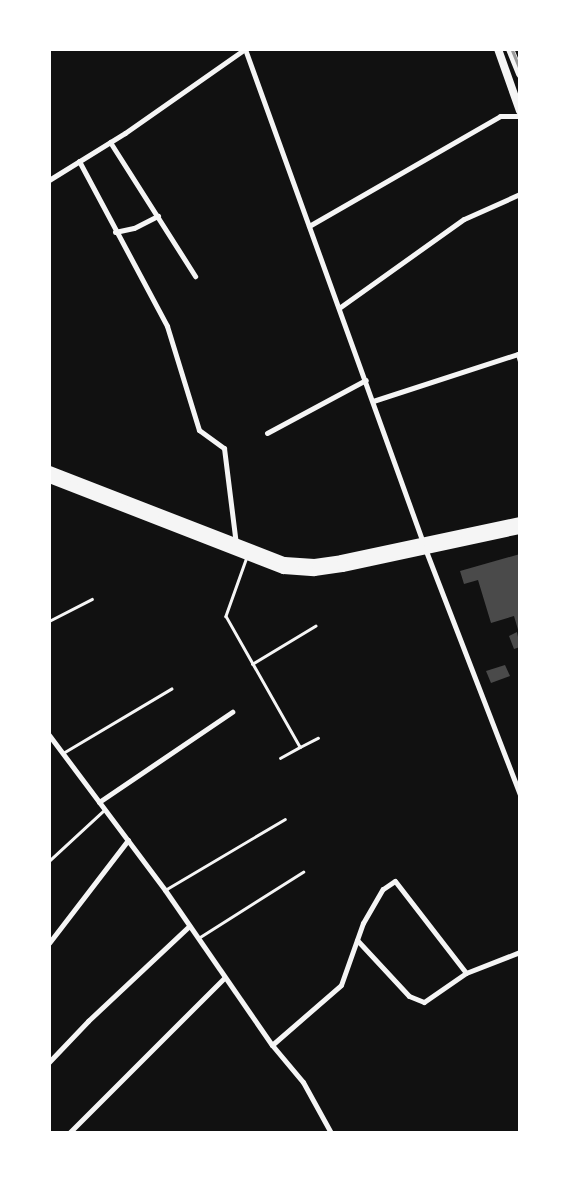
<!DOCTYPE html>
<html>
<head>
<meta charset="utf-8">
<style>
	body { margin:0 }
	#map { position:relative; width:569px; height:1182px; overflow:hidden; background:#111; font-family:Figtree,sans-serif }
	div>[style] { position:absolute }
	.building>* { inset:0; background:#4a4a4a }
	.service>* { height:2.5px; margin:-1.25px; padding:0 1.25px; transform-origin:1.25px; border-radius:1.25px; background:#f5f5f5 }
	.minor>* { height:5px; margin:-2.5px; padding:0 2.5px; transform-origin:2.5px; border-radius:2.5px; background:#f5f5f5 }
	.secondary>* { height:8px; margin:-4px; padding:0 4px; transform-origin:4px; border-radius:4px; background:#f5f5f5 }
	.primary>* { height:9px; margin:-4.5px; padding:0 4.5px; transform-origin:4.5px; border-radius:4.5px; background:#f5f5f5 }
	.rail>* { height:2.5px; margin:-1.25px; padding:0 1.25px; transform-origin:1.25px; border-radius:1.25px; background:#9a9a9a }
	span { translate:-50% -50%; white-space:nowrap; text-align:center; line-height:1.15; -webkit-text-stroke:7px #fff; paint-order:stroke }
	.frame { position:absolute; inset:0; border:51px solid #fff; pointer-events:none }
</style>
</head>
<body>
<div id="map">
	<div class="building">
		<div style="clip-path:polygon(520px 554px,520px 633px,519px 633px,514px 616px,491px 623px,478px 580px,464px 584px,460px 571px)"></div>
		<div style="clip-path:polygon(517px 632px,520px 647px,514px 649px,509px 636px)"></div>
		<div style="clip-path:polygon(505px 665px,510px 676px,491px 683px,486px 671px)"></div>
	</div>
	<div class="service">
		<div style="left:247px;top:557px;width:63px;rotate:109.6deg"></div>
		<div style="left:226px;top:616px;width:150px;rotate:60.5deg"></div>
		<div style="left:300px;top:747px;width:20px;rotate:-27deg"></div>
		<div style="left:49px;top:621px;width:48px;rotate:-27.1deg"></div>
		<div style="left:252px;top:664px;width:74px;rotate:-31.1deg"></div>
		<div style="left:63px;top:753px;width:126px;rotate:-30.7deg"></div>
		<div style="left:280px;top:758px;width:23px;rotate:-29deg"></div>
		<div style="left:49px;top:861px;width:74px;rotate:-42.8deg"></div>
		<div style="left:165px;top:890px;width:139px;rotate:-30.6deg"></div>
		<div style="left:200px;top:937px;width:122px;rotate:-32.3deg"></div>
	</div>
	<div class="minor">
		<div style="left:245px;top:49px;width:534px;rotate:70.17deg"></div>
		<div style="left:426px;top:551px;width:261px;rotate:68.9deg"></div>
		<div style="left:110px;top:142px;width:159px;rotate:57.6deg"></div>
		<div style="left:79px;top:161px;width:187px;rotate:61.9deg"></div>
		<div style="left:167px;top:326px;width:109px;rotate:72.9deg"></div>
		<div style="left:199px;top:430px;width:31px;rotate:36deg"></div>
		<div style="left:224px;top:448px;width:97px;rotate:82.9deg"></div>
		<div style="left:49px;top:180px;width:89px;rotate:-31.7deg"></div>
		<div style="left:125px;top:133px;width:146px;rotate:-35deg"></div>
		<div style="left:309px;top:226px;width:220px;rotate:-29.9deg"></div>
		<div style="left:500px;top:116px;width:20px"></div>
		<div style="left:115px;top:232px;width:19px;rotate:-12deg"></div>
		<div style="left:134px;top:228px;width:27px;rotate:-27deg"></div>
		<div style="left:339px;top:308px;width:153px;rotate:-35.5deg"></div>
		<div style="left:464px;top:219px;width:61px;rotate:-24.1deg"></div>
		<div style="left:373px;top:401px;width:152px;rotate:-18deg"></div>
		<div style="left:518px;top:354px;width:7px;rotate:74deg"></div>
		<div style="left:267px;top:433px;width:112px;rotate:-28.2deg"></div>
		<div style="left:49px;top:735px;width:194px;rotate:53.2deg"></div>
		<div style="left:165px;top:890px;width:188px;rotate:55.4deg"></div>
		<div style="left:272px;top:1045px;width:48px;rotate:50deg"></div>
		<div style="left:303px;top:1082px;width:58px;rotate:61.2deg"></div>
		<div style="left:99px;top:802px;width:161px;rotate:-34.1deg"></div>
		<div style="left:357px;top:940px;width:76px;rotate:47.1deg"></div>
		<div style="left:409px;top:996px;width:16px;rotate:22deg"></div>
		<div style="left:424px;top:1002px;width:51px;rotate:-34.6deg"></div>
		<div style="left:466px;top:973px;width:58px;rotate:-21.3deg"></div>
		<div style="left:49px;top:943px;width:130px;rotate:-52.5deg"></div>
		<div style="left:272px;top:1045px;width:91px;rotate:-41deg"></div>
		<div style="left:341px;top:985px;width:66px;rotate:-70.5deg"></div>
		<div style="left:363px;top:923px;width:39px;rotate:-60deg"></div>
		<div style="left:383px;top:889px;width:14px;rotate:-34deg"></div>
		<div style="left:395px;top:881px;width:116px;rotate:52.3deg"></div>
		<div style="left:49px;top:1062px;width:57px;rotate:-46.4deg"></div>
		<div style="left:88px;top:1021px;width:139px;rotate:-43.2deg"></div>
		<div style="left:69px;top:1133px;width:219px;rotate:-45deg"></div>
	</div>
	<div class="secondary">
		<div style="left:498px;top:49px;width:66px;rotate:70.5deg"></div>
		<div style="left:510px;top:49px;width:27px;rotate:68deg"></div>
	</div>
	<div class="primary">
		<div style="left:49px;top:470px;width:252px;rotate:21.2deg"></div>
		<div style="left:284px;top:561px;width:30px;rotate:4deg"></div>
		<div style="left:314px;top:563px;width:27px;rotate:-8deg"></div>
		<div style="left:341px;top:559px;width:183px;rotate:-12deg"></div>
		<div style="left:49px;top:478px;width:251px;rotate:21.3deg"></div>
		<div style="left:283px;top:569px;width:31px;rotate:4deg"></div>
		<div style="left:314px;top:571px;width:28px;rotate:-8deg"></div>
		<div style="left:342px;top:567px;width:182px;rotate:-12.1deg"></div>
	</div>
	<div class="rail">
		<div style="left:512px;top:49px;width:22px;rotate:68deg"></div>
	</div>
	<div class="frame"></div>
</div>
</body>
</html>
